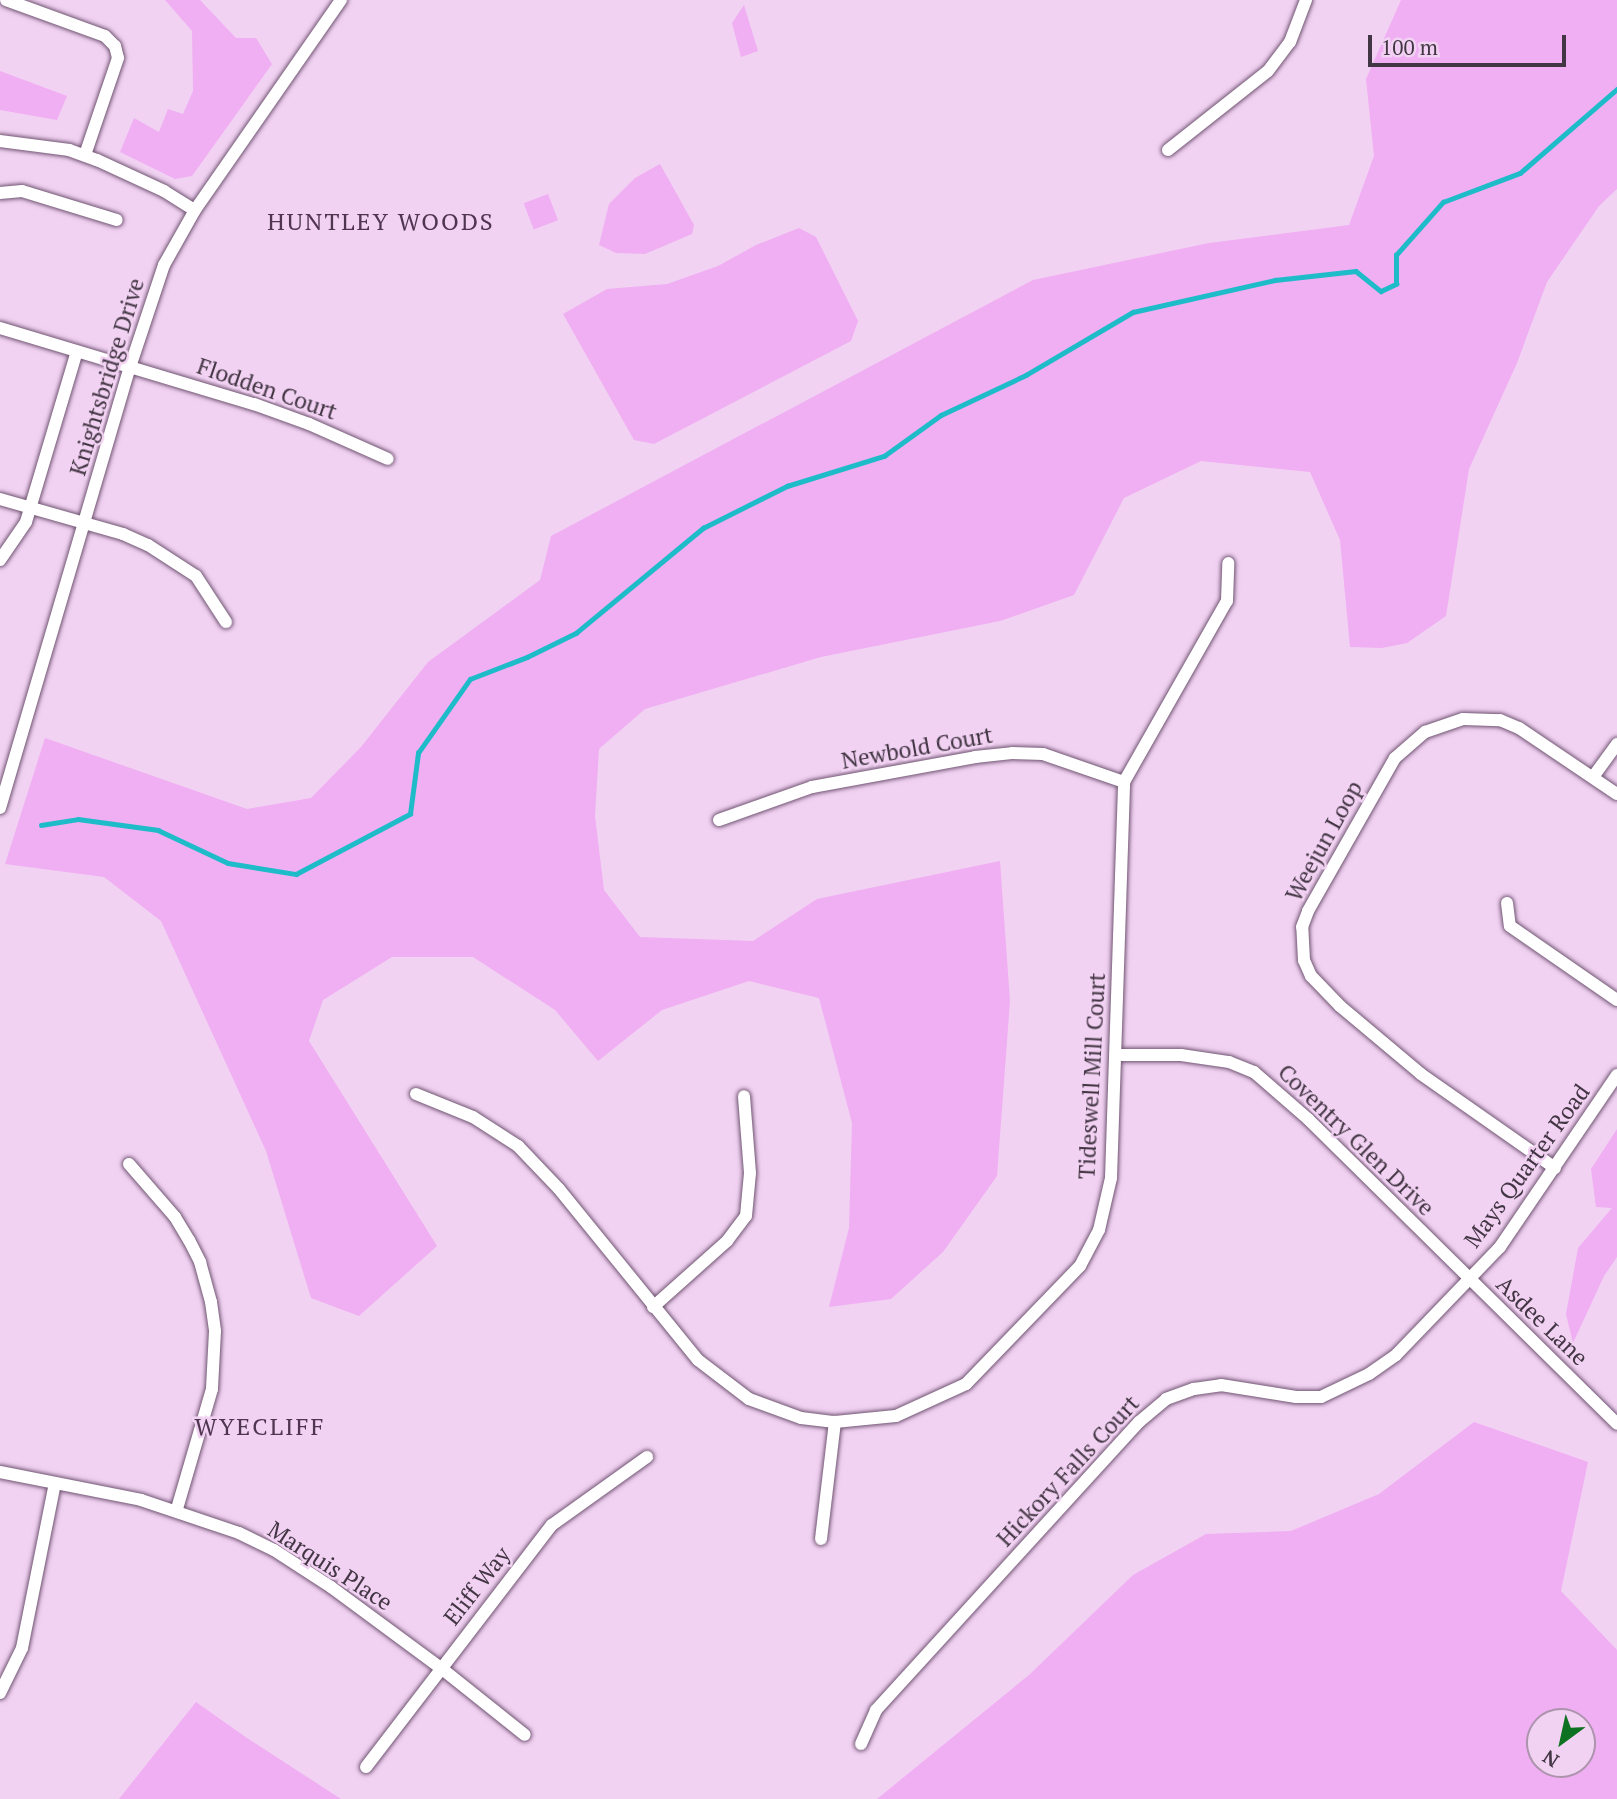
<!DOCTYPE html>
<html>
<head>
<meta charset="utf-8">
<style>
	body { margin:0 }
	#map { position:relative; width:1617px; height:1799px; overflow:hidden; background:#f2d2f3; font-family:"PT Serif",serif }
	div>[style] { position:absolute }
	.green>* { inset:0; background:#f0aef3; transform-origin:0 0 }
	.stream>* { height:4.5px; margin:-2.25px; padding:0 2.25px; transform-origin:2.25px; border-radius:2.25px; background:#1ebbc9 }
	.roads { filter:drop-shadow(0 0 2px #705572) drop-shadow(0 0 2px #705572) }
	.minor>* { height:12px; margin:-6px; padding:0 6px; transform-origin:6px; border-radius:6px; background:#fff }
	span { translate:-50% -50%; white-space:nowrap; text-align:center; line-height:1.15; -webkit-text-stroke:5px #f2d2f3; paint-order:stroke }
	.street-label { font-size:23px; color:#433644 }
	.neighbourhood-label { font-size:24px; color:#4f3550; letter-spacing:2px }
	.north { position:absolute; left:1526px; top:1708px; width:70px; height:70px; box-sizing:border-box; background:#f2d2f3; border:2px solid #ac94ad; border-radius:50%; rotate:213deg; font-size:19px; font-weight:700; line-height:28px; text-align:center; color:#433644 }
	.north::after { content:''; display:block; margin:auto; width:24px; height:32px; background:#0c7120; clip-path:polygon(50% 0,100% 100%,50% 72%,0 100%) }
	.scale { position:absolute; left:1368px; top:35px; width:198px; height:32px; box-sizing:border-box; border:4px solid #433644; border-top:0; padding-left:9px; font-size:21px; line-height:24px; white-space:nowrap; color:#433644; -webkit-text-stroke:5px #f2d2f3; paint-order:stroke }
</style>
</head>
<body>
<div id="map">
	<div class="green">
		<div style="clip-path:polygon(165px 0,200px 0,236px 38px,256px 38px,272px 64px,192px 176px,175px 179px,120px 152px,134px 118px,159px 132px,168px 109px,183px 114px,193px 91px,192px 31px)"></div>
		<div style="clip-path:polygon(1401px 0,1617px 0,1617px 189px,1599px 206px,1547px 282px,1517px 363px,1469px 469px,1446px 616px,1407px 643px,1382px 648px,1350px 647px,1340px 540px,1310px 472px,1201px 461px,1124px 498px,1074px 595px,1000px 621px,821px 657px,645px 709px,599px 749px,595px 816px,604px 890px,640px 937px,753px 941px,817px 899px,1000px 861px,1010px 1001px,997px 1176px,943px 1252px,891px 1299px,829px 1307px,849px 1228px,852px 1123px,819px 998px,749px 981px,662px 1010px,598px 1061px,555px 1010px,473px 957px,392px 957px,323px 1000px,309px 1041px,437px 1246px,359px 1316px,311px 1298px,266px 1151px,161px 921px,104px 877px,5px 864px,45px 738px,247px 809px,311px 798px,361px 747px,428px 662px,540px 580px,551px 536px,1033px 280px,1209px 243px,1349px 225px,1374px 156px,1366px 79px)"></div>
		<div style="clip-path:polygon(744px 5px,758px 51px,741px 57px,732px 23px)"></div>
		<div style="clip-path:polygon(0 71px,67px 96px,57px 120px,0 110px)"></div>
		<div style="clip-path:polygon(660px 164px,694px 225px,692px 234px,645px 254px,616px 253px,599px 245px,609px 204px,635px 178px)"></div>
		<div style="left:548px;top:194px;width:28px;height:26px;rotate:69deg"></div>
		<div style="clip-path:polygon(799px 228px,816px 237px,858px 321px,851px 341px,654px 444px,634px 440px,563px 314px,607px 289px,667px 284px,718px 266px,756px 245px)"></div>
		<div style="clip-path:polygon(1617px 1129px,1617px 1257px,1604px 1276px,1573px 1343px,1566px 1314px,1578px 1248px,1612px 1208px,1596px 1207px,1591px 1169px)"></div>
		<div style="clip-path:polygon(evenodd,1474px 1422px,1588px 1462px,1561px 1591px,1617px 1650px,1617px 1799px,877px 1799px,1029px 1675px,1133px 1575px,1206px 1534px,1291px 1531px,1379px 1494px,1474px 1422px,1582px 1722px,1582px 1764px,1540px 1764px,1540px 1722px,1582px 1722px)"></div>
		<div style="clip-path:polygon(196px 1702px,247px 1738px,341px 1799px,119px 1799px)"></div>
	</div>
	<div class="stream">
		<div style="left:41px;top:825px;width:37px;rotate:-9deg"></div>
		<div style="left:78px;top:819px;width:81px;rotate:7.8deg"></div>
		<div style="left:158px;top:830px;width:77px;rotate:25.2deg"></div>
		<div style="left:228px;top:863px;width:69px;rotate:9.2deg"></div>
		<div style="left:296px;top:874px;width:129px;rotate:-27.8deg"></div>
		<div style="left:410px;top:814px;width:62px;rotate:-82.5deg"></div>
		<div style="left:418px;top:753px;width:90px;rotate:-54.9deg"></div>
		<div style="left:470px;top:679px;width:61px;rotate:-21.1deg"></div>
		<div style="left:527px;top:657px;width:55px;rotate:-26.1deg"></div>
		<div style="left:576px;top:633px;width:165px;rotate:-39.6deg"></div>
		<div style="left:703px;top:528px;width:94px;rotate:-26.6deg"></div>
		<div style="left:787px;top:486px;width:102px;rotate:-17.2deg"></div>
		<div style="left:884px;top:456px;width:70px;rotate:-35.7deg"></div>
		<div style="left:941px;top:415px;width:94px;rotate:-25.2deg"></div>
		<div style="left:1026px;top:375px;width:124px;rotate:-30.5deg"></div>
		<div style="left:1133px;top:312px;width:146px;rotate:-12.7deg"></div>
		<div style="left:1275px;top:280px;width:81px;rotate:-6.3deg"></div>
		<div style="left:1356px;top:271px;width:32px;rotate:39deg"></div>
		<div style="left:1381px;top:291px;width:17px;rotate:-25deg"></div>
		<div style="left:1396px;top:284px;width:29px;rotate:-90deg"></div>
		<div style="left:1396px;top:255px;width:71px;rotate:-48.4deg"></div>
		<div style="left:1443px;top:202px;width:82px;rotate:-20.6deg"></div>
		<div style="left:1520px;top:173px;width:128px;rotate:-40.9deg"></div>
	</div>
	<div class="roads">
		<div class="minor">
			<div style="left:6px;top:0;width:105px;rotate:20deg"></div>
			<div style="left:105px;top:36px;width:14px;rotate:45deg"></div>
			<div style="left:115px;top:46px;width:12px;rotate:76deg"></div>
			<div style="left:118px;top:58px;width:102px;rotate:108.8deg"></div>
			<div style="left:0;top:141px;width:70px;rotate:7.4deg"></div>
			<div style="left:69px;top:150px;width:30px;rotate:20deg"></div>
			<div style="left:97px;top:160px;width:74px;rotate:24.8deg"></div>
			<div style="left:164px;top:191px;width:36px;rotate:32deg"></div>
			<div style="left:1168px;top:150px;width:127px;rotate:-38.3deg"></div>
			<div style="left:1268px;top:71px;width:36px;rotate:-53deg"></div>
			<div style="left:1290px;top:42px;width:45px;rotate:-69.1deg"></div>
			<div style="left:0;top:193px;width:22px;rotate:-5deg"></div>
			<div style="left:22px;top:191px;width:99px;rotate:17deg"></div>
			<div style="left:0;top:328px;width:265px;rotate:16.7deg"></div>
			<div style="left:254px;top:404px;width:59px;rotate:20deg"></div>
			<div style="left:309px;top:424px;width:86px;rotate:23.9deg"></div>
			<div style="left:0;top:499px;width:128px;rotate:15.9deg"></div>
			<div style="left:123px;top:534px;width:27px;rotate:24deg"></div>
			<div style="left:148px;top:545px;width:57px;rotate:32.9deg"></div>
			<div style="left:196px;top:576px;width:55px;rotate:56.9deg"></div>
			<div style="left:0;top:560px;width:46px;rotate:-55.6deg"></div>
			<div style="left:26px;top:522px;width:178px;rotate:-73.4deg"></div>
			<div style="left:1593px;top:777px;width:41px;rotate:-54deg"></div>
			<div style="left:0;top:808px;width:460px;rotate:-73.6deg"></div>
			<div style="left:130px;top:367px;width:108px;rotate:-71.6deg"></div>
			<div style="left:164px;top:265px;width:63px;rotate:-60.6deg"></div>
			<div style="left:195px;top:210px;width:256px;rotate:-55.2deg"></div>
			<div style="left:719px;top:820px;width:99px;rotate:-19.5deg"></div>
			<div style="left:812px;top:787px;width:166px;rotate:-10.4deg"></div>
			<div style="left:975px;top:757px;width:37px;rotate:-6deg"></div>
			<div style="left:1012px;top:753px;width:31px;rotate:2deg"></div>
			<div style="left:1043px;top:754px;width:86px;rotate:19.1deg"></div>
			<div style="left:1507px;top:903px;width:23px;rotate:83deg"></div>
			<div style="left:1510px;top:926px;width:130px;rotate:34.7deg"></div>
			<div style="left:1117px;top:1055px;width:64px"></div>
			<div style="left:1181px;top:1055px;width:49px;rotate:8.3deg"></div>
			<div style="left:1229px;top:1062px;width:27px;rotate:22deg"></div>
			<div style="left:1254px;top:1072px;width:72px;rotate:41deg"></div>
			<div style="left:1308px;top:1119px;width:434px;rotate:44.6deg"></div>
			<div style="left:416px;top:1094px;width:61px;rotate:22deg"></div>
			<div style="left:473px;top:1117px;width:54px;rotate:32.8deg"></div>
			<div style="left:518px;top:1146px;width:59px;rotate:46.4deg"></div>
			<div style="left:559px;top:1189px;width:220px;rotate:50.9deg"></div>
			<div style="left:698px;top:1360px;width:64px;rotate:37.4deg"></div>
			<div style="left:749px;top:1399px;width:55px;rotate:20.1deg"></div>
			<div style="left:801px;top:1418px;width:34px;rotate:7deg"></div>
			<div style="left:835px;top:1422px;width:61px;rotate:-5.6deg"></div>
			<div style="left:896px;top:1416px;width:77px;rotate:-24.6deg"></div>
			<div style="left:966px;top:1384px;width:164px;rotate:-46deg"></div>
			<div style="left:1080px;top:1266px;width:41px;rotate:-62.2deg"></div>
			<div style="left:1099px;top:1230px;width:53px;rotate:-77deg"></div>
			<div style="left:1111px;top:1178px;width:396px;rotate:-88.1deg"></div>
			<div style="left:1124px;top:782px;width:208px;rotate:-60.4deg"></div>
			<div style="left:1227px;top:601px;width:38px;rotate:-88deg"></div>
			<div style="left:129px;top:1164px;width:70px;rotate:49deg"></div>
			<div style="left:175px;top:1217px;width:27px;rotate:59deg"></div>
			<div style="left:189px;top:1240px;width:25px;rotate:63deg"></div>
			<div style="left:200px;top:1262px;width:41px;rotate:74.6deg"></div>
			<div style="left:211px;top:1302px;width:29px;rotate:82deg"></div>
			<div style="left:215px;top:1331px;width:58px;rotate:93deg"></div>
			<div style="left:212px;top:1389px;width:125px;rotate:106.3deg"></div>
			<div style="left:1555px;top:1168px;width:164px;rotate:-145deg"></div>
			<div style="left:1421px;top:1074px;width:106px;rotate:-140deg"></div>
			<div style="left:1340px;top:1006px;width:42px;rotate:-134deg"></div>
			<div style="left:1311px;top:976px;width:17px;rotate:-114deg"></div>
			<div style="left:1304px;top:960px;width:33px;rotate:-93deg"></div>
			<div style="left:1302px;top:927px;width:17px;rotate:-69deg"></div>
			<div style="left:1308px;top:911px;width:176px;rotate:-60.4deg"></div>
			<div style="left:1395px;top:758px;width:40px;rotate:-41deg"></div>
			<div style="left:1425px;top:732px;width:40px;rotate:-18.9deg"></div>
			<div style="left:1463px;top:719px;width:37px;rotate:2deg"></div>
			<div style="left:1500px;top:720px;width:21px;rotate:23deg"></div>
			<div style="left:1519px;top:728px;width:118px;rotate:34deg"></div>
			<div style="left:653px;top:1307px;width:99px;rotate:-41.7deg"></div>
			<div style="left:727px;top:1241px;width:31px;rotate:-53deg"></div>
			<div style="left:746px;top:1216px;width:43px;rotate:-84.7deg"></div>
			<div style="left:750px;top:1173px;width:77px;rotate:-94.5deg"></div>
			<div style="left:0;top:1472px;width:144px;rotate:11.2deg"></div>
			<div style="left:141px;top:1500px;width:103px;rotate:18.6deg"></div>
			<div style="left:239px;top:1533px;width:39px;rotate:26deg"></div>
			<div style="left:274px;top:1550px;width:68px;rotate:33deg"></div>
			<div style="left:331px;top:1587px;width:137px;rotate:36.4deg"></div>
			<div style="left:441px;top:1668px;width:107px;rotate:38.6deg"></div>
			<div style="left:821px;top:1539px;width:118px;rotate:-83.2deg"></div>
			<div style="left:0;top:1693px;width:50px;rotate:-63.9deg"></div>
			<div style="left:22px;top:1648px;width:168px;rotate:-78.7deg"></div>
			<div style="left:861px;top:1744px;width:37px;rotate:-66deg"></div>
			<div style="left:876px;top:1710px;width:390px;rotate:-47.6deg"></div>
			<div style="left:1139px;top:1422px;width:35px;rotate:-40deg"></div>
			<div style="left:1166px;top:1399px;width:30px;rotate:-20deg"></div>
			<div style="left:1194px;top:1389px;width:27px;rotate:-8deg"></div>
			<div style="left:1221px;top:1385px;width:76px;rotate:9.1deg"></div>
			<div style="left:1296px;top:1397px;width:25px"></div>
			<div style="left:1321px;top:1397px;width:53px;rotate:-25.6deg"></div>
			<div style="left:1369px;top:1374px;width:33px;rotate:-35deg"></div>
			<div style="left:1396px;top:1355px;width:150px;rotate:-46.1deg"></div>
			<div style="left:1500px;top:1247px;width:208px;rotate:-55.8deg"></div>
			<div style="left:366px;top:1767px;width:305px;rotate:-52.5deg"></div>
			<div style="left:552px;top:1525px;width:117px;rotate:-35.6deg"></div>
		</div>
	</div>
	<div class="street-label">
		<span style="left:107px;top:377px;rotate:-73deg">Knightsbridge Drive</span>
		<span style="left:267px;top:389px;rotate:19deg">Flodden Court</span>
		<span style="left:917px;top:748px;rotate:-10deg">Newbold Court</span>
		<span style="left:1324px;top:841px;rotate:-61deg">Weejun Loop</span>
		<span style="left:1092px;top:1076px;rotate:-87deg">Tideswell Mill Court</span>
		<span style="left:1356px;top:1140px;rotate:44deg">Coventry Glen Drive</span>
		<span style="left:1527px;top:1166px;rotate:-54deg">Mays Quarter Road</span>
		<span style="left:1542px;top:1321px;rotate:44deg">Asdee Lane</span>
		<span style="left:1068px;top:1471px;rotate:-47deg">Hickory Falls Court</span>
		<span style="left:330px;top:1566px;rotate:33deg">Marquis Place</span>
		<span style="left:477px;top:1586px;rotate:-52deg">Eliff Way</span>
	</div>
	<div class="neighbourhood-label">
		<span style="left:381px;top:222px">HUNTLEY WOODS</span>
		<span style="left:260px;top:1427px">WYECLIFF</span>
	</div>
	<div class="north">N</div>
	<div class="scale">100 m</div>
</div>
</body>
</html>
